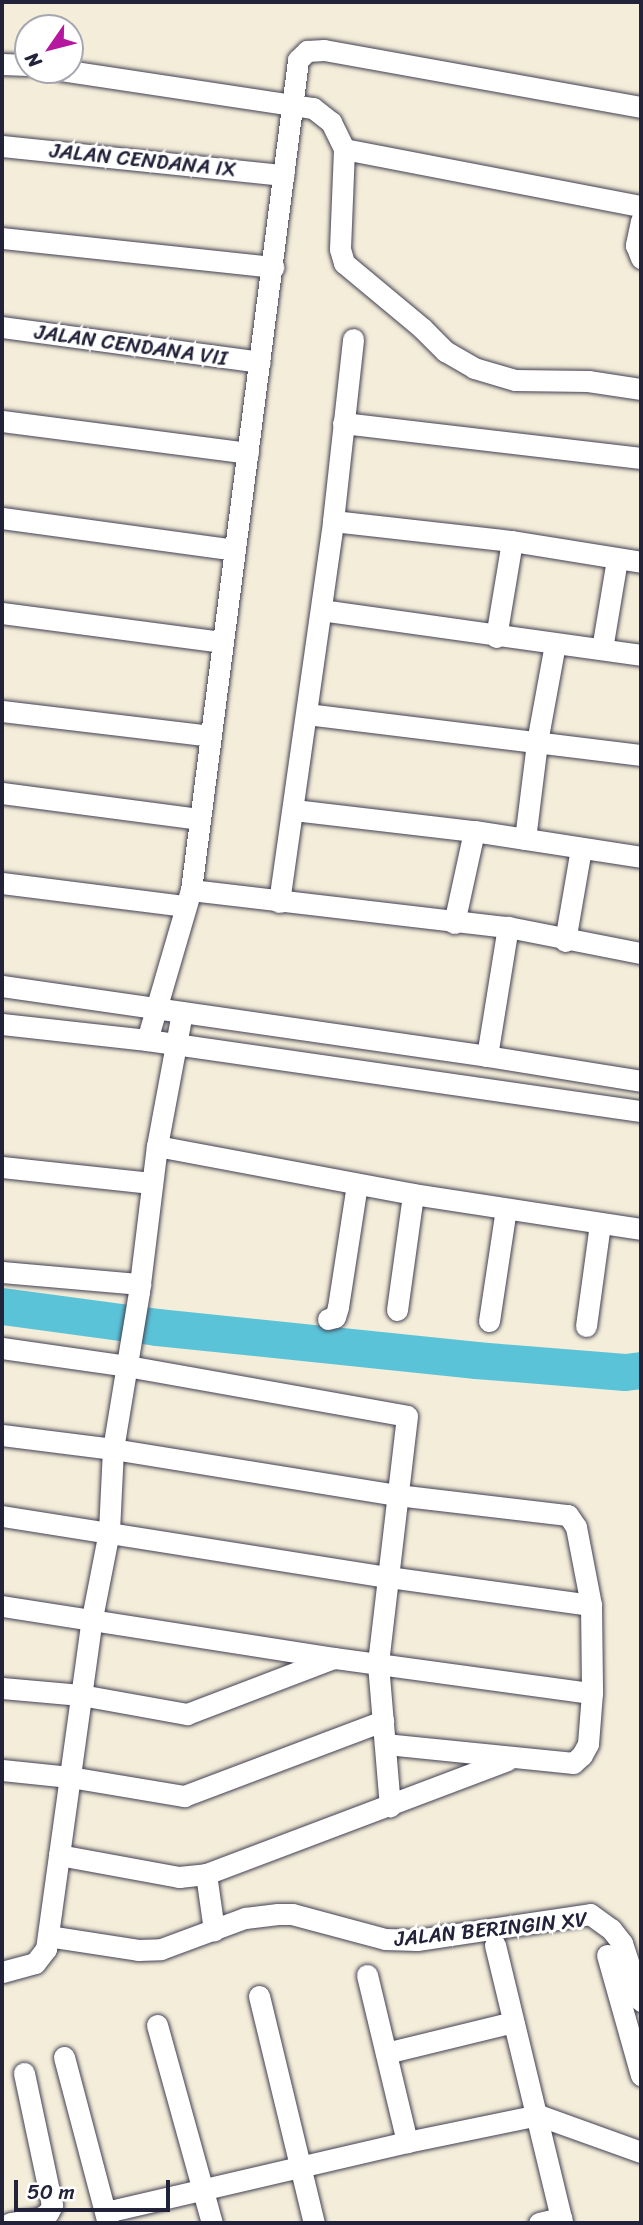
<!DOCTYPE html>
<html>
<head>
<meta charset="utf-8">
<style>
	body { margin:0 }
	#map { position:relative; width:643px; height:2225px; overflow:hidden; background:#f4edd9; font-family:Sriracha,sans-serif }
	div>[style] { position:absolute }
	.river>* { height:37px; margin:-18.5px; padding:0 18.5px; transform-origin:18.5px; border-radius:18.5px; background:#5bc3d8 }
	.roads { filter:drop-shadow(0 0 2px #424053) drop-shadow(0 0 2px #424053) }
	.minor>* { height:21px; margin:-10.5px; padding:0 10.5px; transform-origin:10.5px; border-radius:10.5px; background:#fff }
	span { translate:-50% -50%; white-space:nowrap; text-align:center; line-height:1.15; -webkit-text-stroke:6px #fff; paint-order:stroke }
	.street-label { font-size:21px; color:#22223b }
	.frame { position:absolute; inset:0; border:4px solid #22223b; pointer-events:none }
	.north { position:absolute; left:14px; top:14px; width:70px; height:70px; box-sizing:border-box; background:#fff; border:2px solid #a7a7b1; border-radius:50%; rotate:235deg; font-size:19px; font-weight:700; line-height:28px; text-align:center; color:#22223b }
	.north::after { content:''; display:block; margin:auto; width:24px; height:32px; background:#b5179e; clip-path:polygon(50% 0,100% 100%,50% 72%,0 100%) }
	.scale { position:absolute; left:14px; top:2180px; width:156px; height:32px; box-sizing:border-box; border:4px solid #22223b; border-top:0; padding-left:9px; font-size:21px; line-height:24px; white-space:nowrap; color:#22223b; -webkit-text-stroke:5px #fff; paint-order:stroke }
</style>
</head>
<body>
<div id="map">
	<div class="river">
		<div style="left:2px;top:1306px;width:156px;rotate:7.7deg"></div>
		<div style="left:157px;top:1327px;width:321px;rotate:5.9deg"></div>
		<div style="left:476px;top:1360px;width:149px;rotate:4.6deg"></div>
		<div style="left:625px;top:1372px;width:16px;rotate:-7deg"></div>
	</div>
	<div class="roads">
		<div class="minor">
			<div style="left:2px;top:64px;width:26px;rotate:2deg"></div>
			<div style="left:61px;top:70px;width:255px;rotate:8.6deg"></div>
			<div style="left:313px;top:108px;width:23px;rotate:38deg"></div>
			<div style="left:331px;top:122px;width:30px;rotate:64deg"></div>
			<div style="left:344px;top:149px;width:100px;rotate:92.3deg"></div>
			<div style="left:340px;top:249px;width:15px;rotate:74deg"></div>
			<div style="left:344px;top:263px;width:102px;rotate:39.8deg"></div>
			<div style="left:422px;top:328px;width:33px;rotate:45deg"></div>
			<div style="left:445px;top:351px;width:34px;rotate:30deg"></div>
			<div style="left:474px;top:368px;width:43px;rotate:16.3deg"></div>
			<div style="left:515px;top:380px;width:73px;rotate:0.8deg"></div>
			<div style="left:588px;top:381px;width:54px;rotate:8.6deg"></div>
			<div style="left:2px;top:146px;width:283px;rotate:5.9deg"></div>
			<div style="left:344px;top:149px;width:302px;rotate:10.9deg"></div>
			<div style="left:641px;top:221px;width:25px;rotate:102deg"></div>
			<div style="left:636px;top:245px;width:14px;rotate:69deg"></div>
			<div style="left:2px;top:238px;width:273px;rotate:6.1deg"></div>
			<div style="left:2px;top:327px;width:260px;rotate:7.7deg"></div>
			<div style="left:2px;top:421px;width:248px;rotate:7.4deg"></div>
			<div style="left:343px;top:423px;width:300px;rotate:6.7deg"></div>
			<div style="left:2px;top:518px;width:235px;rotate:7.8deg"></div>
			<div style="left:333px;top:521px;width:180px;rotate:6.4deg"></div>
			<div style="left:512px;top:541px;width:131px;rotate:9.2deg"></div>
			<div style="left:321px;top:610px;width:323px;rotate:8deg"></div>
			<div style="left:2px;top:613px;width:223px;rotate:7.5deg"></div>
			<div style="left:496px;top:637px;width:97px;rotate:-80.5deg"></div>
			<div style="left:602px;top:649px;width:91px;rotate:-80.5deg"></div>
			<div style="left:2px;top:711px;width:210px;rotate:6.8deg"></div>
			<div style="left:307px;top:714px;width:337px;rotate:7deg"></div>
			<div style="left:2px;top:793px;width:200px;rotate:7.5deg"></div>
			<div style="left:294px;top:810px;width:181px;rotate:6.7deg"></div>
			<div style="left:474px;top:831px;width:169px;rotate:8.8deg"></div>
			<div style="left:525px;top:839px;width:98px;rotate:-82.9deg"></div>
			<div style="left:537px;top:742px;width:100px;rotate:-79.6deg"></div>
			<div style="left:2px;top:883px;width:183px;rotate:7.2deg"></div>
			<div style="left:191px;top:890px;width:319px;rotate:6.7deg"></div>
			<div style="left:508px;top:927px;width:136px;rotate:11.1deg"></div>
			<div style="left:279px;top:902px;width:385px;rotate:-81.9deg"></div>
			<div style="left:333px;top:521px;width:183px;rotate:-83.7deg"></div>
			<div style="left:454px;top:923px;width:94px;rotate:-77.7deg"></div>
			<div style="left:565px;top:941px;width:94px;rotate:-80.2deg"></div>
			<div style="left:2px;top:986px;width:490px;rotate:8.2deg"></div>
			<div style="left:487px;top:1056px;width:156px;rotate:9.2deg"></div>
			<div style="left:2px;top:1024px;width:146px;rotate:6.3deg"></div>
			<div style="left:147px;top:1040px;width:499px;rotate:8.2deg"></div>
			<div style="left:147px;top:1040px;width:156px;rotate:-73.7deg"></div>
			<div style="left:191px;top:890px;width:837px;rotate:-82.65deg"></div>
			<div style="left:298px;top:60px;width:13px;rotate:-45deg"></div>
			<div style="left:307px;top:51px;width:17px;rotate:-3deg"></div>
			<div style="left:324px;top:50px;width:322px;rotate:10.2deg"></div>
			<div style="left:487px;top:1056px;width:131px;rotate:-80.8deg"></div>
			<div style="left:157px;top:1146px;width:260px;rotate:10.6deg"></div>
			<div style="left:413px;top:1194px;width:231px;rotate:8.7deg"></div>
			<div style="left:2px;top:1167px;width:150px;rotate:6.1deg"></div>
			<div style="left:2px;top:1272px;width:139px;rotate:5deg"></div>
			<div style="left:397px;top:1310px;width:117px;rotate:-82.1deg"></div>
			<div style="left:328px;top:1319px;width:7px;rotate:-16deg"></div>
			<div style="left:335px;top:1317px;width:10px;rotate:-73deg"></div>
			<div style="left:338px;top:1307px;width:124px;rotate:-81.2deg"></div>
			<div style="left:489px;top:1321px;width:113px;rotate:-81.4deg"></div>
			<div style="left:586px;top:1326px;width:103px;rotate:-82.2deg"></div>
			<div style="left:2px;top:1348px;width:126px;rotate:8.2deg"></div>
			<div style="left:127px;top:1366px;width:284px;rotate:10.1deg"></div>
			<div style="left:407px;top:1416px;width:250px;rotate:96.7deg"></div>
			<div style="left:378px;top:1664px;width:143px;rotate:85.2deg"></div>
			<div style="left:2px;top:1435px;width:112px;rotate:7.2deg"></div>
			<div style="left:113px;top:1449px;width:288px;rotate:9.2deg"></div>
			<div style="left:397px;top:1495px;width:172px;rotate:6.7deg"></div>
			<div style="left:568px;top:1515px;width:14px;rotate:56deg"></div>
			<div style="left:576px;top:1527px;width:79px;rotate:79.1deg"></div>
			<div style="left:591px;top:1605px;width:88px;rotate:89.3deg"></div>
			<div style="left:592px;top:1693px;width:51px;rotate:94.5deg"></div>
			<div style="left:588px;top:1744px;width:13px;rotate:119deg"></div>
			<div style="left:582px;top:1755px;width:12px;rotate:138deg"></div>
			<div style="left:573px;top:1763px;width:189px;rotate:-174.2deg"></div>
			<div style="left:2px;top:1516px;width:392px;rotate:9deg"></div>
			<div style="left:389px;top:1577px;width:204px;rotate:7.9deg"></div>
			<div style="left:2px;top:1606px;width:337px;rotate:8.9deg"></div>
			<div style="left:335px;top:1658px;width:259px;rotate:7.8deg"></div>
			<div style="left:2px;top:1688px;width:79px;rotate:5.1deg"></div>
			<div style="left:81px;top:1695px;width:108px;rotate:10.2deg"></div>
			<div style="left:187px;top:1714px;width:157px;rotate:-20.9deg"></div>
			<div style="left:2px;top:1770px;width:68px;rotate:5.9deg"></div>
			<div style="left:70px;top:1777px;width:116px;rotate:9.5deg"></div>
			<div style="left:184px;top:1796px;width:213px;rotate:-20.7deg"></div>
			<div style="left:59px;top:1855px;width:122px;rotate:10.4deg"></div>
			<div style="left:179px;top:1877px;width:27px;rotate:-6deg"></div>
			<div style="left:206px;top:1874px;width:322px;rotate:-20.7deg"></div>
			<div style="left:206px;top:1874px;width:57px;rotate:81.9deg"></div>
			<div style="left:48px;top:1936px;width:91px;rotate:8.8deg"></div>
			<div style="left:138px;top:1950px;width:23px;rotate:-2deg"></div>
			<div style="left:161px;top:1949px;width:90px;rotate:-20.3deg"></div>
			<div style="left:245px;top:1918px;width:33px;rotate:-7deg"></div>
			<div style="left:278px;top:1914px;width:14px"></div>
			<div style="left:292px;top:1914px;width:96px;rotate:15deg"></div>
			<div style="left:385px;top:1939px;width:32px;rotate:2deg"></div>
			<div style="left:417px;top:1940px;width:175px;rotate:-8.5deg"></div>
			<div style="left:590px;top:1914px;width:26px;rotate:36deg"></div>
			<div style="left:611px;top:1929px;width:18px;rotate:52deg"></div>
			<div style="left:622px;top:1943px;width:61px;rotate:71.9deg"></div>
			<div style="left:495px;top:1945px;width:286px;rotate:76.4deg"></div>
			<div style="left:607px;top:1955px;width:125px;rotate:74.2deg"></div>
			<div style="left:2px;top:1972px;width:34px;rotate:-15deg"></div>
			<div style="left:35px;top:1963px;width:18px;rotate:-52deg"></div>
			<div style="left:46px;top:1949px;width:334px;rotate:-82.1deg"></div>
			<div style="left:92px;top:1618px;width:89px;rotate:-78.9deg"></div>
			<div style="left:109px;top:1531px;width:82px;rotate:-87.2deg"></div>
			<div style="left:113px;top:1449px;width:159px;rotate:-80.6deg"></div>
			<div style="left:139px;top:1292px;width:147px;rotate:-83deg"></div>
			<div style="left:157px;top:1146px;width:136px;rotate:-79.4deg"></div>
			<div style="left:367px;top:1975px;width:172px;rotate:76.5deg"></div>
			<div style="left:259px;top:1996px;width:234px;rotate:76.4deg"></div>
			<div style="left:157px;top:2025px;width:205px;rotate:74.5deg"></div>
			<div style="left:386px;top:2053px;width:131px;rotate:-13.7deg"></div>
			<div style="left:64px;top:2057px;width:172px;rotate:75.2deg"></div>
			<div style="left:106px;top:2212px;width:309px;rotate:-13.1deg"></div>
			<div style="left:407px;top:2142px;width:134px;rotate:-11.6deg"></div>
			<div style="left:538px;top:2115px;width:109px;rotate:19.8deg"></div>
			<div style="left:10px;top:2223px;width:30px;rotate:-9deg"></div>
			<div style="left:40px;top:2218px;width:9px;rotate:-32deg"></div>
			<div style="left:48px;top:2213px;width:9px;rotate:-63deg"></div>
			<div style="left:52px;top:2205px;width:135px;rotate:-102deg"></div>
			<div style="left:539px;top:2223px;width:23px;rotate:-13deg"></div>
		</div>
	</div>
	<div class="street-label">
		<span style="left:143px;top:160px;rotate:6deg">JALAN CENDANA IX</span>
		<span style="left:131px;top:345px;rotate:8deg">JALAN CENDANA VII</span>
		<span style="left:491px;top:1929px;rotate:-6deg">JALAN BERINGIN XV</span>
	</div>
	<div class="frame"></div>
	<div class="north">N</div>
	<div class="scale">50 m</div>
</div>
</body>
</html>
